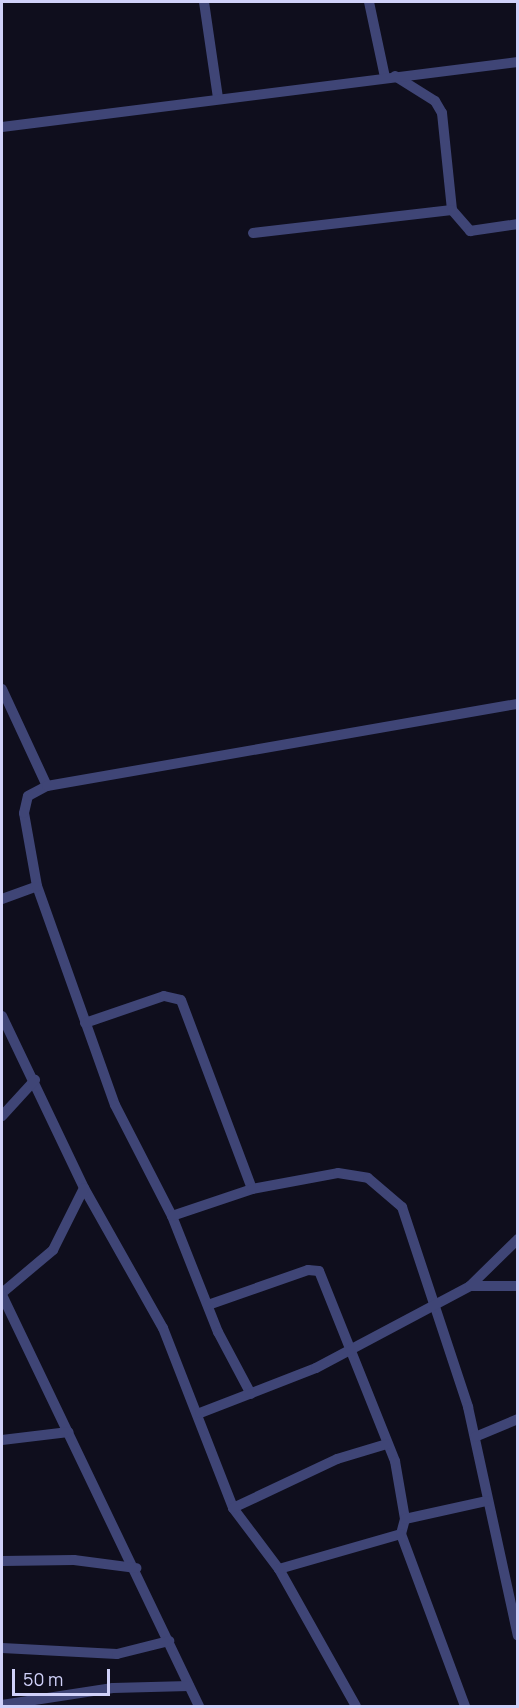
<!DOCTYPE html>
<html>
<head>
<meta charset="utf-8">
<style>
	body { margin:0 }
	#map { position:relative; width:519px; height:1708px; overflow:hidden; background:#0f0e1d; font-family:Manrope,sans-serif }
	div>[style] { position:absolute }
	.street>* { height:10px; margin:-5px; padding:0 5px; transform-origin:5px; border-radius:5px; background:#3f4576 }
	span { translate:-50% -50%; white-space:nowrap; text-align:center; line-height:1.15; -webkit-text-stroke:4.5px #0f0e1d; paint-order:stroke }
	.frame { position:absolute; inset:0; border:3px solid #d0d1f9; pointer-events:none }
	.scale { position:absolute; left:12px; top:1669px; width:98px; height:27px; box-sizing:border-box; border:3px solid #d0d1f9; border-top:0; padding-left:8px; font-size:18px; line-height:21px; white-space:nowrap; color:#d0d1f9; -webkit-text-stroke:4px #0f0e1d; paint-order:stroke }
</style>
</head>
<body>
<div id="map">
	<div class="street">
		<div style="left:204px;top:2px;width:97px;rotate:81.7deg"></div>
		<div style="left:369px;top:2px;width:77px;rotate:78deg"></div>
		<div style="left:395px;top:76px;width:47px;rotate:32deg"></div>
		<div style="left:435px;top:101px;width:14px;rotate:60deg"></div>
		<div style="left:442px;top:113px;width:98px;rotate:84.1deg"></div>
		<div style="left:2px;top:127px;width:520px;rotate:-7.18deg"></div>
		<div style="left:253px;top:233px;width:200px;rotate:-6.6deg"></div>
		<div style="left:452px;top:210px;width:28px;rotate:49deg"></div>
		<div style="left:470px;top:231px;width:49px;rotate:-8.3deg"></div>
		<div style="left:2px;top:689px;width:107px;rotate:65.1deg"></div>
		<div style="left:37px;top:886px;width:232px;rotate:70.4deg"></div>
		<div style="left:115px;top:1105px;width:125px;rotate:62.8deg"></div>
		<div style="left:172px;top:1216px;width:125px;rotate:68.4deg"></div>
		<div style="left:218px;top:1332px;width:70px;rotate:62deg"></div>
		<div style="left:2px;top:899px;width:37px;rotate:-20deg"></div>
		<div style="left:37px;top:886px;width:74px;rotate:-100.1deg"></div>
		<div style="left:24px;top:813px;width:17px;rotate:-77deg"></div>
		<div style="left:28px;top:796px;width:21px;rotate:-28deg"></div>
		<div style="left:47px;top:786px;width:478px;rotate:-9.9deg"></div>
		<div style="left:2px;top:1016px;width:191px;rotate:64.5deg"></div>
		<div style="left:84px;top:1188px;width:161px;rotate:60.6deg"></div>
		<div style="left:163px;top:1328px;width:193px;rotate:68.7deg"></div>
		<div style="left:233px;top:1508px;width:76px;rotate:53deg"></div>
		<div style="left:279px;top:1569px;width:157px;rotate:60.7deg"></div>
		<div style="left:85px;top:1023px;width:83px;rotate:-18.9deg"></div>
		<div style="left:164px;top:996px;width:17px;rotate:13deg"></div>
		<div style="left:181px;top:1000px;width:202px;rotate:69.4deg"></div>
		<div style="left:2px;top:1116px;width:49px;rotate:-47.5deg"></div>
		<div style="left:172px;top:1216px;width:84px;rotate:-18.6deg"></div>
		<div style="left:252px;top:1189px;width:87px;rotate:-10.5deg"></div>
		<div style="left:338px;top:1173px;width:30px;rotate:9deg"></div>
		<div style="left:368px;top:1178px;width:45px;rotate:40.5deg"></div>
		<div style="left:402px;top:1207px;width:211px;rotate:71.7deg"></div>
		<div style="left:468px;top:1407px;width:234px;rotate:77.7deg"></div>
		<div style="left:471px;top:1285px;width:66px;rotate:-44.4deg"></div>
		<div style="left:2px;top:1293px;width:67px;rotate:-40.1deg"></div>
		<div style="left:53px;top:1250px;width:69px;rotate:-63.4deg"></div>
		<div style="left:2px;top:1295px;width:456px;rotate:64.4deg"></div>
		<div style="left:208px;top:1305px;width:106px;rotate:-19.3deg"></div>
		<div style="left:308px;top:1270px;width:11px;rotate:5deg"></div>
		<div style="left:319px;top:1271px;width:205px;rotate:68.2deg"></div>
		<div style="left:395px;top:1461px;width:59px;rotate:80.2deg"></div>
		<div style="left:405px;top:1519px;width:16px;rotate:105deg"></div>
		<div style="left:401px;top:1534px;width:127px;rotate:164deg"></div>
		<div style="left:200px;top:1413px;width:124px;rotate:-21.2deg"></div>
		<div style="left:316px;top:1368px;width:174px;rotate:-28deg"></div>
		<div style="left:470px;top:1286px;width:48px"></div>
		<div style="left:475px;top:1437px;width:47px;rotate:-22.7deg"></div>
		<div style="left:2px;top:1440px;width:67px;rotate:-6.8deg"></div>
		<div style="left:233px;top:1508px;width:115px;rotate:-25.2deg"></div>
		<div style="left:337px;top:1459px;width:52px;rotate:-16.7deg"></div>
		<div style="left:405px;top:1519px;width:84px;rotate:-12.4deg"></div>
		<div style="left:401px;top:1534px;width:184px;rotate:69.6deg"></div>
		<div style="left:2px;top:1561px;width:72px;rotate:-0.8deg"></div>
		<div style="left:74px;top:1560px;width:63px;rotate:7.4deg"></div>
		<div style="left:2px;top:1648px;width:115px;rotate:3deg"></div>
		<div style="left:117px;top:1654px;width:54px;rotate:-14deg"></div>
		<div style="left:2px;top:1705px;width:112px;rotate:-8.7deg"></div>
		<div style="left:113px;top:1688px;width:76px;rotate:-1.5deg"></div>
	</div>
	<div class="frame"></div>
	<div class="scale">50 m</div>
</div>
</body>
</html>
